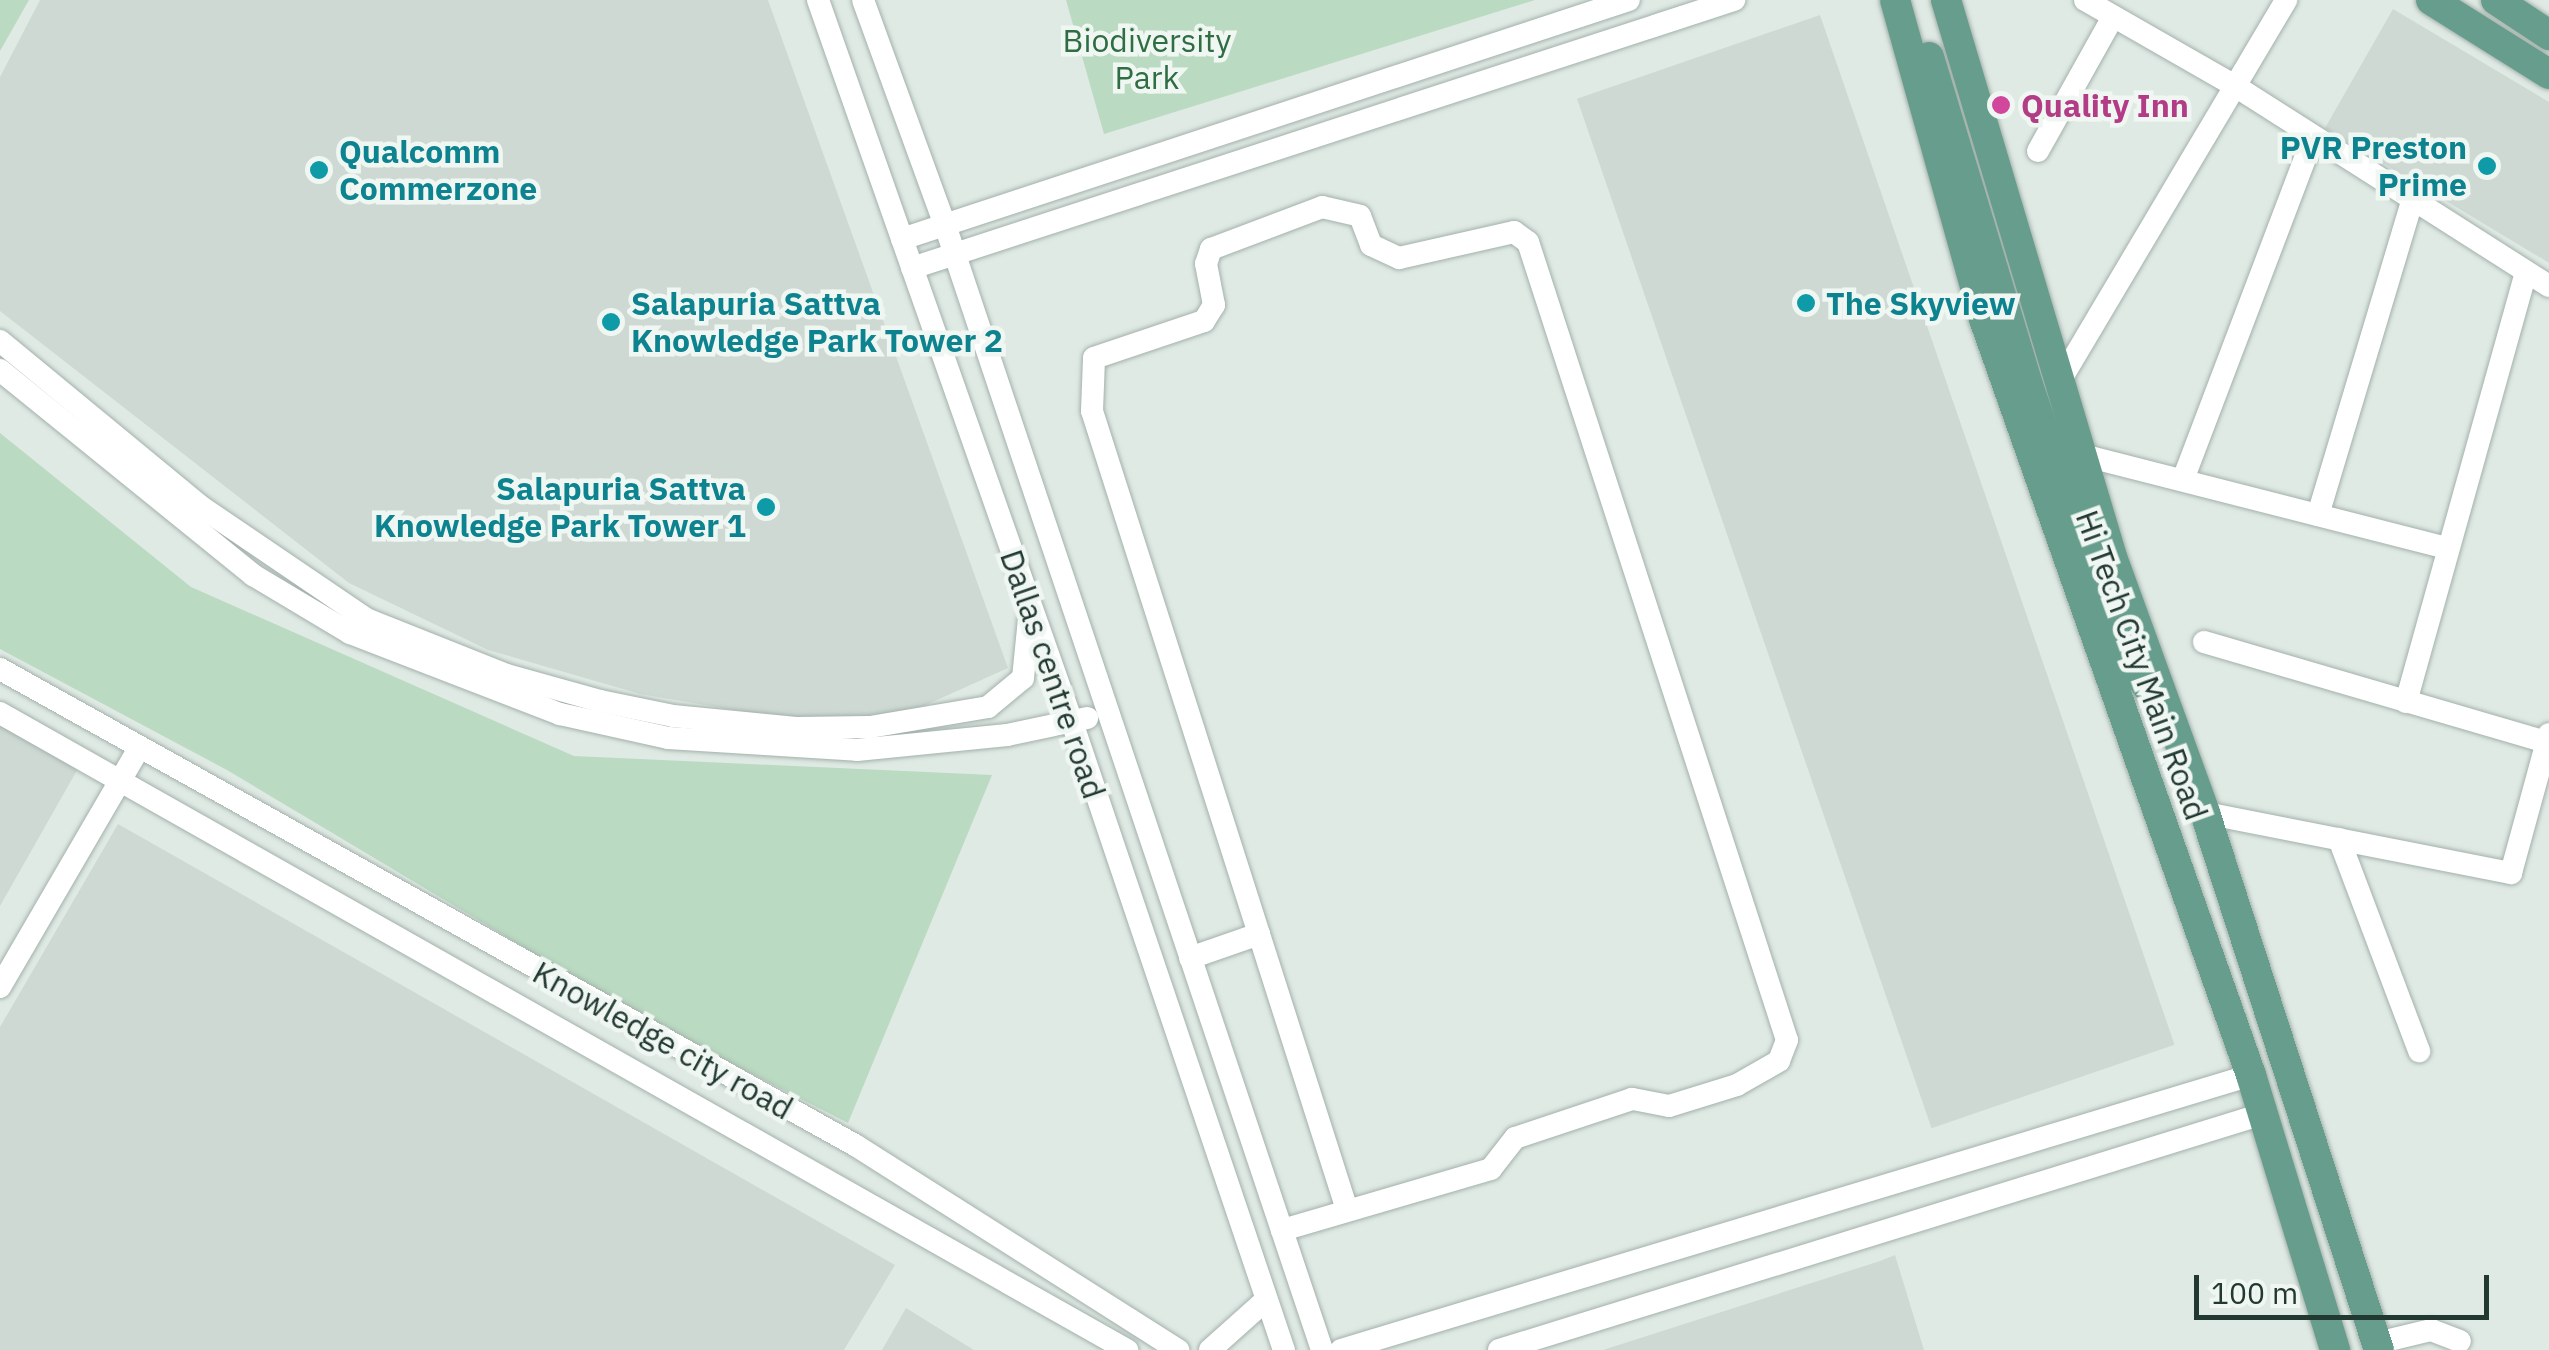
<!DOCTYPE html>
<html>
<head>
<meta charset="utf-8">
<style>
	body { margin:0 }
	#map { position:relative; width:2549px; height:1350px; overflow:hidden; background:#e0eae5; font-family:"IBM Plex Sans",sans-serif }
	div>[style] { position:absolute }
	.built>* { inset:0; background:#ced9d4; transform-origin:0 0 }
	.green>* { inset:0; background:#badac1 }
	.roads { filter:drop-shadow(0 0 2px #a3b1ab) drop-shadow(0 0 2px #a3b1ab) }
	.minor>* { height:22px; margin:-11px; padding:0 11px; transform-origin:11px; border-radius:11px; background:#fff }
	.major>* { height:30px; margin:-15px; padding:0 15px; transform-origin:15px; border-radius:15px; background:#679d8c }
	.dots>* { width:28px; height:28px; translate:-50% -50%; box-sizing:border-box; border:5px solid #f0f7f3; border-radius:50% }
	span { translate:-50% -50%; white-space:nowrap; text-align:center; line-height:1.15; -webkit-text-stroke:9px #f0f7f3; paint-order:stroke }
	.park-label { font-size:32px; color:#2f6d43 }
	.hotel-label { font-size:32px; color:#b23c85; font-weight:700 }
	.left { translate:0 -50%; text-align:left }
	.culture-label { font-size:32px; color:#0d838f; font-weight:700 }
	.right { translate:-100% -50%; text-align:right }
	.street-label { font-size:32px; color:#223931 }
	.scale { position:absolute; left:2194px; top:1275px; width:295px; height:45px; box-sizing:border-box; border:5px solid #223931; border-top:0; padding-left:12px; font-size:30px; line-height:35px; white-space:nowrap; color:#223931; -webkit-text-stroke:8px #f0f7f3; paint-order:stroke }
</style>
</head>
<body>
<div id="map">
	<div class="built">
		<div style="clip-path:polygon(40px 0,768px 0,1008px 668px,895px 719px,787px 719px,640px 694px,488px 650px,349px 583px,0 311px,0 77px)"></div>
		<div style="clip-path:polygon(2393px 9px,2549px 102px,2549px 263px,2325px 128px)"></div>
		<div style="left:1820px;top:15px;width:1089px;height:257px;rotate:71deg"></div>
		<div style="clip-path:polygon(0 721px,80px 765px,0 906px)"></div>
		<div style="clip-path:polygon(118px 824px,895px 1265px,844px 1350px,0 1350px,0 1027px)"></div>
		<div style="clip-path:polygon(1895px 1255px,1924px 1350px,1603px 1350px,1880px 1261px)"></div>
		<div style="clip-path:polygon(906px 1308px,935px 1326px,974px 1350px,882px 1350px)"></div>
	</div>
	<div class="green">
		<div style="clip-path:polygon(0 0,29px 0,0 51px)"></div>
		<div style="clip-path:polygon(1066px 0,1535px 0,1104px 134px)"></div>
		<div style="clip-path:polygon(0 433px,191px 587px,574px 756px,992px 775px,848px 1123px,637px 1015px,227px 770px,0 649px)"></div>
	</div>
	<div class="roads">
		<div class="minor">
			<div style="left:818px;top:0;width:765px;rotate:70.62deg"></div>
			<div style="left:1072px;top:722px;width:663px;rotate:71.35deg"></div>
			<div style="left:863px;top:0;width:239px;rotate:70deg"></div>
			<div style="left:945px;top:225px;width:1186px;rotate:71.47deg"></div>
			<div style="left:2085px;top:0;width:173px;rotate:29.8deg"></div>
			<div style="left:2235px;top:86px;width:372px;rotate:32.5deg"></div>
			<div style="left:2038px;top:151px;width:154px;rotate:-60.8deg"></div>
			<div style="left:902px;top:239px;width:765px;rotate:-18.2deg"></div>
			<div style="left:912px;top:268px;width:865px;rotate:-18.06deg"></div>
			<div style="left:0;top:341px;width:259px;rotate:39.5deg"></div>
			<div style="left:200px;top:506px;width:201px;rotate:34.2deg"></div>
			<div style="left:366px;top:619px;width:152px;rotate:21.7deg"></div>
			<div style="left:507px;top:675px;width:97px;rotate:15.6deg"></div>
			<div style="left:600px;top:701px;width:75px;rotate:11.6deg"></div>
			<div style="left:673px;top:716px;width:126px;rotate:5.5deg"></div>
			<div style="left:798px;top:728px;width:72px;rotate:-0.8deg"></div>
			<div style="left:870px;top:727px;width:120px;rotate:-9.6deg"></div>
			<div style="left:988px;top:707px;width:45px;rotate:-39.6deg"></div>
			<div style="left:1023px;top:678px;width:59px;rotate:-84.2deg"></div>
			<div style="left:0;top:370px;width:326px;rotate:39deg"></div>
			<div style="left:253px;top:575px;width:113px;rotate:30.9deg"></div>
			<div style="left:350px;top:633px;width:225px;rotate:21.1deg"></div>
			<div style="left:560px;top:714px;width:111px;rotate:12.5deg"></div>
			<div style="left:668px;top:738px;width:189px;rotate:3.6deg"></div>
			<div style="left:857px;top:750px;width:151px;rotate:-5.7deg"></div>
			<div style="left:1007px;top:735px;width:82px;rotate:-12deg"></div>
			<div style="left:2060px;top:381px;width:443px;rotate:-59.3deg"></div>
			<div style="left:2082px;top:455px;width:377px;rotate:14.3deg"></div>
			<div style="left:2184px;top:477px;width:364px;rotate:-69.2deg"></div>
			<div style="left:2318px;top:515px;width:330px;rotate:-73.3deg"></div>
			<div style="left:2204px;top:642px;width:357px;rotate:16.3deg"></div>
			<div style="left:0;top:669px;width:979px;rotate:29.11deg"></div>
			<div style="left:855px;top:1145px;width:383px;rotate:32.4deg"></div>
			<div style="left:2406px;top:702px;width:445px;rotate:-74.4deg"></div>
			<div style="left:0;top:713px;width:1295px;rotate:29.48deg"></div>
			<div style="left:2205px;top:813px;width:312px;rotate:11.1deg"></div>
			<div style="left:2511px;top:873px;width:144px;rotate:-74.7deg"></div>
			<div style="left:2339px;top:839px;width:227px;rotate:69.3deg"></div>
			<div style="left:1259px;top:934px;width:290px;rotate:72.3deg"></div>
			<div style="left:1190px;top:958px;width:73px;rotate:-19.2deg"></div>
			<div style="left:1259px;top:934px;width:549px;rotate:-107.71deg"></div>
			<div style="left:1092px;top:411px;width:53px;rotate:-87.8deg"></div>
			<div style="left:1094px;top:358px;width:116px;rotate:-18.6deg"></div>
			<div style="left:1204px;top:321px;width:19px;rotate:-58deg"></div>
			<div style="left:1214px;top:305px;width:42px;rotate:-101deg"></div>
			<div style="left:1206px;top:264px;width:16px;rotate:-72deg"></div>
			<div style="left:1211px;top:249px;width:119px;rotate:-20.7deg"></div>
			<div style="left:1322px;top:207px;width:39px;rotate:13deg"></div>
			<div style="left:1360px;top:216px;width:31px;rotate:69deg"></div>
			<div style="left:1371px;top:245px;width:31px;rotate:25deg"></div>
			<div style="left:1399px;top:258px;width:118px;rotate:-12.7deg"></div>
			<div style="left:1514px;top:232px;width:17px;rotate:36deg"></div>
			<div style="left:1528px;top:242px;width:839px;rotate:72.02deg"></div>
			<div style="left:1787px;top:1040px;width:22px;rotate:111deg"></div>
			<div style="left:1779px;top:1061px;width:48px;rotate:150.3deg"></div>
			<div style="left:1737px;top:1085px;width:71px;rotate:162.8deg"></div>
			<div style="left:1669px;top:1106px;width:38px;rotate:-169deg"></div>
			<div style="left:1632px;top:1099px;width:123px;rotate:161.6deg"></div>
			<div style="left:1515px;top:1138px;width:39px;rotate:128deg"></div>
			<div style="left:1491px;top:1169px;width:218px;rotate:163.7deg"></div>
			<div style="left:0;top:987px;width:276px;rotate:-59.8deg"></div>
			<div style="left:2377px;top:1343px;width:56px;rotate:-13.5deg"></div>
			<div style="left:2431px;top:1330px;width:31px;rotate:21deg"></div>
			<div style="left:1210px;top:1350px;width:75px;rotate:-41.8deg"></div>
			<div style="left:1341px;top:1350px;width:951px;rotate:-16.81deg"></div>
			<div style="left:1499px;top:1350px;width:800px;rotate:-17.17deg"></div>
		</div>
		<div class="major">
			<div style="left:1895px;top:0;width:331px;rotate:74.4deg"></div>
			<div style="left:1984px;top:319px;width:802px;rotate:70.55deg"></div>
			<div style="left:2251px;top:1075px;width:288px;rotate:73deg"></div>
			<div style="left:1946px;top:0;width:581px;rotate:73.4deg"></div>
			<div style="left:2112px;top:557px;width:272px;rotate:70deg"></div>
			<div style="left:2205px;top:813px;width:564px;rotate:72.05deg"></div>
			<div style="left:2431px;top:0;width:139px;rotate:32.1deg"></div>
			<div style="left:2496px;top:0;width:64px;rotate:33.4deg"></div>
			<div style="left:1929px;top:57px;width:343px;rotate:73.2deg"></div>
			<div style="left:2028px;top:385px;width:281px;rotate:70.9deg"></div>
			<div style="left:2120px;top:650px;width:50px;rotate:53.1deg"></div>
		</div>
	</div>
	<div class="dots">
		<div style="left:2001px;top:105px;background:#d1479c"></div>
		<div style="left:2487px;top:166px;background:#0f9aa8"></div>
		<div style="left:319px;top:170px;background:#0f9aa8"></div>
		<div style="left:1806px;top:303px;background:#0f9aa8"></div>
		<div style="left:611px;top:322px;background:#0f9aa8"></div>
		<div style="left:766px;top:507px;background:#0f9aa8"></div>
	</div>
	<div class="park-label">
		<span style="left:1147px;top:59px">Biodiversity<br>Park</span>
	</div>
	<div class="hotel-label">
		<span class="left" style="left:2021px;top:105px">Quality Inn</span>
	</div>
	<div class="culture-label">
		<span class="right" style="left:2467px;top:166px">PVR Preston<br>Prime</span>
		<span class="left" style="left:339px;top:170px">Qualcomm<br>Commerzone</span>
		<span class="left" style="left:1826px;top:303px">The Skyview</span>
		<span class="left" style="left:631px;top:322px">Salapuria Sattva<br>Knowledge Park Tower 2</span>
		<span class="right" style="left:746px;top:507px">Salapuria Sattva<br>Knowledge Park Tower 1</span>
	</div>
	<div class="street-label">
		<span style="left:2142px;top:665px;rotate:70deg">Hi Tech City Main Road</span>
		<span style="left:1053px;top:674px;rotate:71deg">Dallas centre road</span>
		<span style="left:663px;top:1040px;rotate:29deg">Knowledge city road</span>
	</div>
	<div class="scale">100 m</div>
</div>
</body>
</html>
